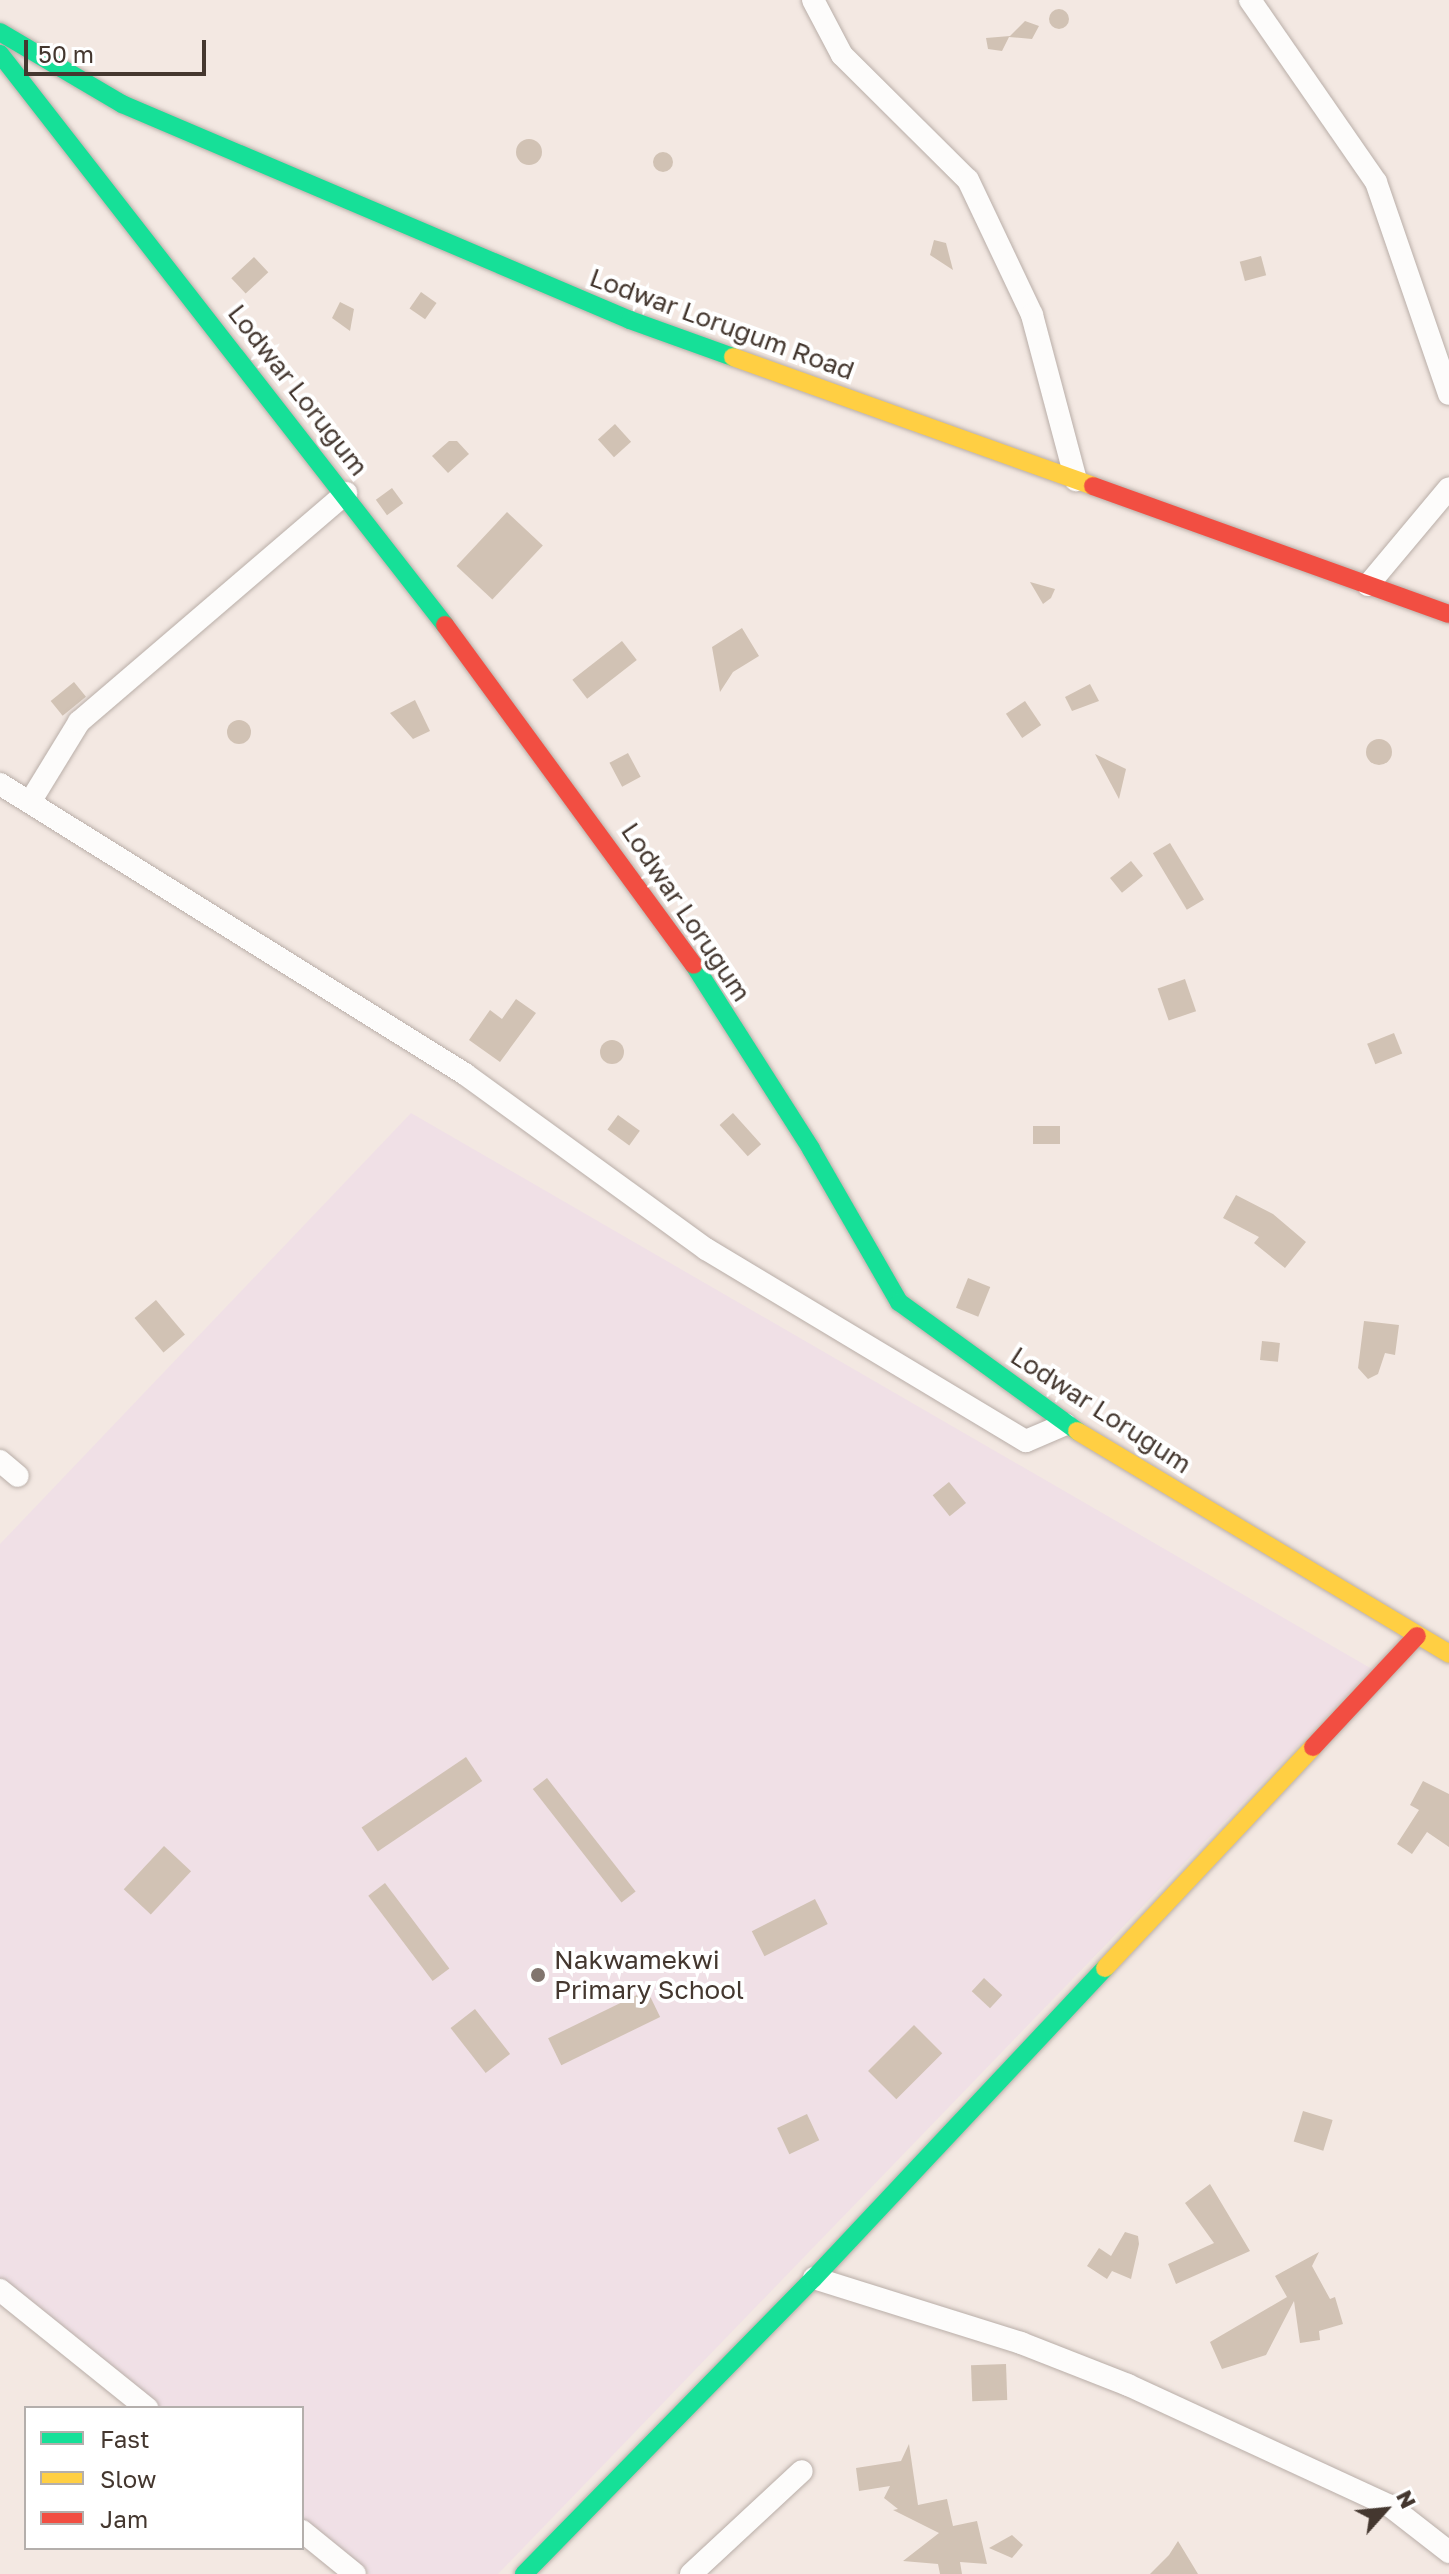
<!DOCTYPE html>
<html>
<head>
<meta charset="utf-8">
<style>
	body { margin:0 }
	#map { position:relative; width:1449px; height:2574px; overflow:hidden; background:#f3e8e2; font-family:"Golos Text",sans-serif }
	div>[style] { position:absolute }
	.education>* { inset:0; background:#f0e0e6 }
	.building>* { inset:0; background:#d1c2b4; transform-origin:0 0 }
	.round { border-radius:50% }
	.roads { filter:drop-shadow(0 0 2px #b9aea8) drop-shadow(0 0 2px #b9aea8) }
	.street>* { height:22px; margin:-11px; padding:0 11px; transform-origin:11px; border-radius:11px; background:#fdfcfb }
	.fast>* { height:18px; margin:-9px; padding:0 9px; transform-origin:9px; border-radius:9px; background:#16e098 }
	.slow>* { height:18px; margin:-9px; padding:0 9px; transform-origin:9px; border-radius:9px; background:#ffcf43 }
	.jam>* { height:18px; margin:-9px; padding:0 9px; transform-origin:9px; border-radius:9px; background:#f24e42 }
	.dots>* { width:22px; height:22px; translate:-50% -50%; box-sizing:border-box; border:4px solid #fff; border-radius:50% }
	span { translate:-50% -50%; white-space:nowrap; text-align:center; line-height:1.15; -webkit-text-stroke:8px #fff; paint-order:stroke }
	.street-label { font-size:26px; color:#44372f }
	.poi-label { font-size:26px; color:#44372f }
	.left { translate:0 -50%; text-align:left }
	.legend { position:absolute; left:24px; top:2406px; width:280px; height:144px; box-sizing:border-box; background:#fff; border:2px solid #b4afac; margin:0; padding:10px 14px; list-style:none; font-size:24px; color:#44372f }
	.legend li { display:flex; align-items:center; gap:16px; height:40px }
	.legend b { width:40px; border:2px solid #b4afac }
	.north { position:absolute; left:1345px; top:2470px; width:80px; height:80px; -webkit-text-stroke:6px #fff; paint-order:stroke; rotate:63deg; font-size:22px; font-weight:700; line-height:32px; text-align:center; color:#44372f }
	.north::after { content:''; display:block; margin:auto; width:28px; height:36px; background:#44372f; clip-path:polygon(50% 0,100% 100%,50% 72%,0 100%) }
	.scale { position:absolute; left:24px; top:40px; width:182px; height:36px; box-sizing:border-box; border:4px solid #44372f; border-top:0; padding-left:10px; font-size:24px; line-height:28px; white-space:nowrap; color:#44372f; -webkit-text-stroke:6px #fff; paint-order:stroke }
</style>
</head>
<body>
<div id="map">
	<div class="education">
		<div style="clip-path:polygon(411px 1113px,1372px 1669px,498px 2574px,370px 2574px,302px 2521px,302px 2408px,160px 2408px,0 2282px,0 1544px)"></div>
	</div>
	<div class="building">
		<div class="round" style="left:1049px;top:9px;width:20px;height:20px"></div>
		<div style="clip-path:polygon(1025px 21px,1039px 26px,1032px 39px,1009px 37px,1002px 51px,988px 49px,986px 38px,1010px 36px)"></div>
		<div class="round" style="left:516px;top:139px;width:26px;height:26px"></div>
		<div class="round" style="left:653px;top:152px;width:20px;height:20px"></div>
		<div style="clip-path:polygon(934px 240px,946px 243px,953px 270px,930px 255px)"></div>
		<div style="left:1261px;top:256px;width:20px;height:22px;rotate:75deg"></div>
		<div style="left:254px;top:257px;width:21px;height:31px;rotate:47deg"></div>
		<div style="left:421px;top:292px;width:19px;height:20px;rotate:35deg"></div>
		<div style="clip-path:polygon(340px 302px,354px 309px,350px 331px,332px 318px)"></div>
		<div style="left:615px;top:424px;width:24px;height:23px;rotate:48deg"></div>
		<div style="clip-path:polygon(449px 441px,457px 441px,469px 454px,448px 473px,432px 456px)"></div>
		<div style="left:392px;top:488px;width:19px;height:20px;rotate:54deg"></div>
		<div style="left:507px;top:512px;width:49px;height:74px;rotate:43deg"></div>
		<div style="clip-path:polygon(1030px 582px,1055px 589px,1051px 598px,1043px 604px)"></div>
		<div style="clip-path:polygon(742px 628px,759px 656px,733px 672px,720px 692px,712px 647px)"></div>
		<div style="left:622px;top:641px;width:24px;height:63px;rotate:52deg"></div>
		<div style="left:74px;top:682px;width:19px;height:30px;rotate:51deg"></div>
		<div style="clip-path:polygon(1090px 684px,1099px 701px,1072px 711px,1065px 697px)"></div>
		<div style="clip-path:polygon(415px 700px,430px 731px,413px 739px,390px 713px)"></div>
		<div style="left:1025px;top:701px;width:29px;height:23px;rotate:56deg"></div>
		<div class="round" style="left:227px;top:720px;width:24px;height:24px"></div>
		<div class="round" style="left:1366px;top:739px;width:26px;height:26px"></div>
		<div style="left:628px;top:753px;width:27px;height:21px;rotate:62deg"></div>
		<div style="clip-path:polygon(1095px 754px,1126px 769px,1119px 799px)"></div>
		<div style="left:1170px;top:843px;width:66px;height:20px;rotate:59deg"></div>
		<div style="left:1131px;top:861px;width:19px;height:27px;rotate:51deg"></div>
		<div style="left:1185px;top:979px;width:34px;height:29px;rotate:71deg"></div>
		<div style="clip-path:polygon(516px 999px,536px 1013px,500px 1062px,469px 1040px,490px 1010px,502px 1019px)"></div>
		<div style="left:1394px;top:1033px;width:22px;height:29px;rotate:68deg"></div>
		<div class="round" style="left:600px;top:1040px;width:24px;height:24px"></div>
		<div style="left:733px;top:1113px;width:42px;height:18px;rotate:48deg"></div>
		<div style="left:618px;top:1115px;width:27px;height:18px;rotate:36deg"></div>
		<div style="left:1033px;top:1126px;width:27px;height:18px"></div>
		<div style="clip-path:polygon(1236px 1195px,1273px 1214px,1306px 1242px,1285px 1268px,1254px 1243px,1259px 1237px,1223px 1218px)"></div>
		<div style="left:968px;top:1278px;width:24px;height:32px;rotate:22deg"></div>
		<div style="left:156px;top:1300px;width:45px;height:28px;rotate:50deg"></div>
		<div style="clip-path:polygon(1364px 1321px,1399px 1325px,1395px 1355px,1385px 1353px,1378px 1374px,1368px 1379px,1358px 1368px)"></div>
		<div style="left:1262px;top:1341px;width:18px;height:19px;rotate:6deg"></div>
		<div style="left:949px;top:1482px;width:27px;height:21px;rotate:51deg"></div>
		<div style="left:466px;top:1757px;width:29px;height:126px;rotate:56deg"></div>
		<div style="left:547px;top:1778px;width:144px;height:18px;rotate:52deg"></div>
		<div style="clip-path:polygon(1423px 1781px,1449px 1794px,1449px 1847px,1427px 1832px,1412px 1854px,1397px 1844px,1419px 1810px,1410px 1805px)"></div>
		<div style="left:164px;top:1846px;width:37px;height:59px;rotate:43deg"></div>
		<div style="left:385px;top:1883px;width:107px;height:21px;rotate:53deg"></div>
		<div style="left:815px;top:1899px;width:28px;height:71px;rotate:63deg"></div>
		<div style="left:984px;top:1978px;width:25px;height:18px;rotate:43deg"></div>
		<div style="left:647px;top:1990px;width:30px;height:110px;rotate:64deg"></div>
		<div style="left:475px;top:2009px;width:57px;height:31px;rotate:52deg"></div>
		<div style="left:914px;top:2025px;width:40px;height:65px;rotate:45deg"></div>
		<div style="left:1303px;top:2111px;width:31px;height:32px;rotate:17deg"></div>
		<div style="left:807px;top:2114px;width:29px;height:33px;rotate:65deg"></div>
		<div style="clip-path:polygon(1210px 2184px,1250px 2251px,1176px 2284px,1168px 2264px,1214px 2243px,1185px 2203px)"></div>
		<div style="clip-path:polygon(1125px 2232px,1138px 2236px,1139px 2244px,1131px 2279px,1112px 2271px,1107px 2279px,1087px 2266px,1099px 2248px,1111px 2256px)"></div>
		<div style="clip-path:polygon(1319px 2252px,1312px 2266px,1330px 2299px,1335px 2297px,1343px 2324px,1319px 2331px,1320px 2340px,1300px 2343px,1294px 2301px,1266px 2355px,1222px 2369px,1210px 2342px,1287px 2297px,1275px 2276px)"></div>
		<div style="left:1006px;top:2364px;width:36px;height:35px;rotate:88deg"></div>
		<div style="clip-path:polygon(909px 2444px,918px 2505px,947px 2499px,953px 2526px,977px 2521px,987px 2564px,960px 2562px,962px 2574px,940px 2574px,938px 2564px,903px 2561px,939px 2533px,893px 2510px,898px 2509px,884px 2498px,890px 2486px,859px 2491px,856px 2468px,901px 2461px)"></div>
		<div style="clip-path:polygon(1012px 2535px,1023px 2545px,1012px 2558px,989px 2548px)"></div>
		<div style="clip-path:polygon(1178px 2541px,1198px 2574px,1150px 2574px,1169px 2555px)"></div>
	</div>
	<div class="roads">
		<div class="street">
			<div style="left:813px;top:0;width:62px;rotate:62.2deg"></div>
			<div style="left:842px;top:55px;width:177px;rotate:44.8deg"></div>
			<div style="left:968px;top:180px;width:149px;rotate:64.6deg"></div>
			<div style="left:1032px;top:315px;width:171px;rotate:75.1deg"></div>
			<div style="left:1250px;top:0;width:221px;rotate:55.3deg"></div>
			<div style="left:1376px;top:182px;width:224px;rotate:71deg"></div>
			<div style="left:1368px;top:585px;width:126px;rotate:-50.1deg"></div>
			<div style="left:0;top:784px;width:548px;rotate:31.95deg"></div>
			<div style="left:465px;top:1074px;width:298px;rotate:36deg"></div>
			<div style="left:706px;top:1249px;width:373px;rotate:31deg"></div>
			<div style="left:1026px;top:1441px;width:43px;rotate:-23deg"></div>
			<div style="left:30px;top:802px;width:94px;rotate:-58.5deg"></div>
			<div style="left:79px;top:722px;width:352px;rotate:-40.6deg"></div>
			<div style="left:0;top:1461px;width:23px;rotate:40deg"></div>
			<div style="left:814px;top:2278px;width:217px;rotate:17.4deg"></div>
			<div style="left:1021px;top:2343px;width:115px;rotate:21.4deg"></div>
			<div style="left:1128px;top:2385px;width:289px;rotate:24.8deg"></div>
			<div style="left:1390px;top:2506px;width:75px;rotate:37.9deg"></div>
			<div style="left:0;top:2290px;width:189px;rotate:38.8deg"></div>
			<div style="left:302px;top:2531px;width:68px;rotate:39.1deg"></div>
			<div style="left:691px;top:2574px;width:151px;rotate:-42.9deg"></div>
		</div>
		<div class="fast">
			<div style="left:0;top:32px;width:142px;rotate:30.5deg"></div>
			<div style="left:122px;top:104px;width:552px;rotate:23.04deg"></div>
			<div style="left:630px;top:320px;width:109px;rotate:19.8deg"></div>
			<div style="left:0;top:54px;width:724px;rotate:52.07deg"></div>
			<div style="left:694px;top:965px;width:218px;rotate:57.5deg"></div>
			<div style="left:811px;top:1149px;width:177px;rotate:60.1deg"></div>
			<div style="left:899px;top:1302px;width:220px;rotate:35.9deg"></div>
			<div style="left:524px;top:2574px;width:414px;rotate:-45.6deg"></div>
			<div style="left:814px;top:2278px;width:425px;rotate:-46.8deg"></div>
		</div>
		<div class="slow">
			<div style="left:733px;top:357px;width:382px;rotate:19.7deg"></div>
			<div style="left:1077px;top:1431px;width:434px;rotate:30.9deg"></div>
			<div style="left:1105px;top:1968px;width:303px;rotate:-46.7deg"></div>
		</div>
		<div class="jam">
			<div style="left:1093px;top:486px;width:378px;rotate:19.8deg"></div>
			<div style="left:445px;top:625px;width:421px;rotate:53.8deg"></div>
			<div style="left:1313px;top:1747px;width:152px;rotate:-46.9deg"></div>
		</div>
	</div>
	<div class="dots">
		<div style="left:538px;top:1975px;background:#81756e"></div>
	</div>
	<div class="street-label">
		<span style="left:722px;top:324px;rotate:20deg">Lodwar Lorugum Road</span>
		<span style="left:298px;top:390px;rotate:52deg">Lodwar Lorugum</span>
		<span style="left:686px;top:912px;rotate:56deg">Lodwar Lorugum</span>
		<span style="left:1101px;top:1410px;rotate:33deg">Lodwar Lorugum</span>
	</div>
	<div class="poi-label">
		<span class="left" style="left:554px;top:1975px">Nakwamekwi<br>Primary School</span>
	</div>
	<ul class="legend">
	<li><b style="height:10px;background:#16e098"></b>Fast</li>
	<li><b style="height:10px;background:#ffcf43"></b>Slow</li>
	<li><b style="height:10px;background:#f24e42"></b>Jam</li>
	</ul>
	<div class="north">N</div>
	<div class="scale">50 m</div>
</div>
</body>
</html>
